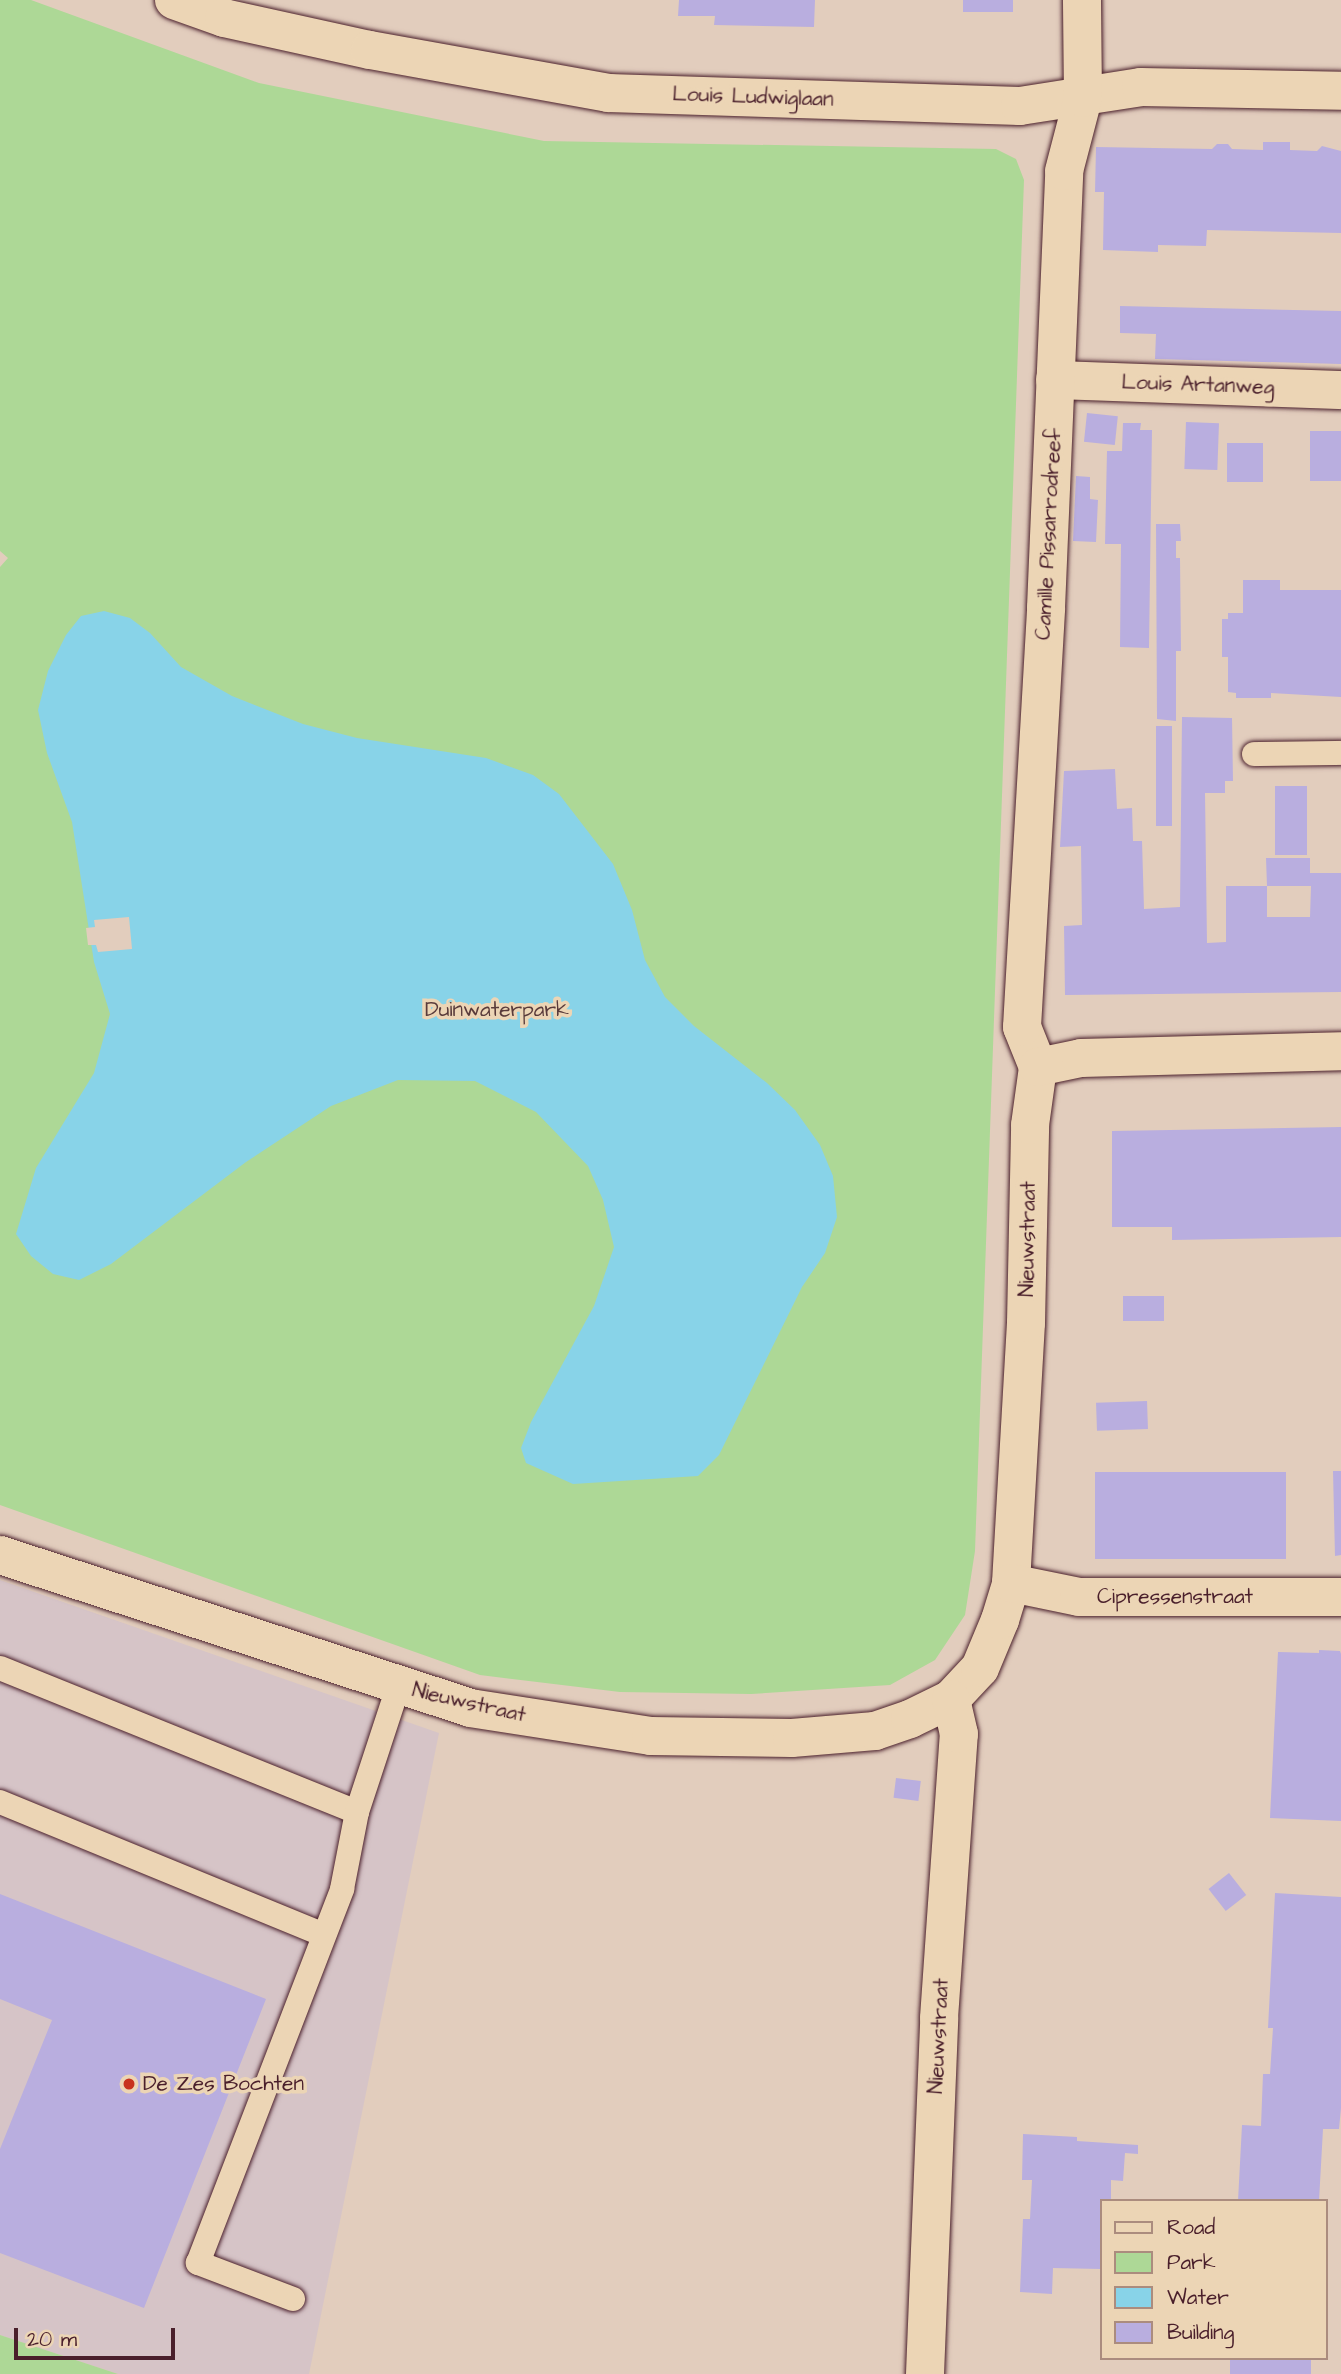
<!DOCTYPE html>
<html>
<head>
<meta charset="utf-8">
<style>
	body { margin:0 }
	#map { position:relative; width:1341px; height:2374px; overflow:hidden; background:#e2cdbd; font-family:"Architects Daughter",sans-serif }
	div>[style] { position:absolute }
	.built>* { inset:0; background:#d6c4c7 }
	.green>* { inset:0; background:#add896 }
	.water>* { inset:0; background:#88d3e8 }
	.pier>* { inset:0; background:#e2cdbd }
	.building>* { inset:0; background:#b9aedf; transform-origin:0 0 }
	.roads { filter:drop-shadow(0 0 2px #4a1f2b) drop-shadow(0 0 2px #4a1f2b) }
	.lane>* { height:24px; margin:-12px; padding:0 12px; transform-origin:12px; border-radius:12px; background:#ecd5b5 }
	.street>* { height:38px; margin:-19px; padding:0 19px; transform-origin:19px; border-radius:19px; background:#ecd5b5 }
	.dots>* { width:19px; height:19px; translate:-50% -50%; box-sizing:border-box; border:4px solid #ecd5b5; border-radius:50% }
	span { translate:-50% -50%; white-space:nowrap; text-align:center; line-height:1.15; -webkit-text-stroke:7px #ecd5b5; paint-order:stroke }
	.street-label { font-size:21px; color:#4a1f2b }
	.park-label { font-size:21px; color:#593b3b }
	.poi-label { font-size:21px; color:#4a1f2b }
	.left { translate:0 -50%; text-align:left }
	.legend { position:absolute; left:1100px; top:2199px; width:228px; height:161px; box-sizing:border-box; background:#ecd5b5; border:2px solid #ab8c7e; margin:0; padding:9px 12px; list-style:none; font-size:21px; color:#4a1f2b }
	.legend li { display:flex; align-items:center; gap:14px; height:35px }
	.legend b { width:35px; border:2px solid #ab8c7e }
	.scale { position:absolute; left:14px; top:2328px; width:161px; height:32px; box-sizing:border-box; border:4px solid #4a1f2b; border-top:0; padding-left:9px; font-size:21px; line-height:24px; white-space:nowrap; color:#4a1f2b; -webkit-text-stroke:5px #ecd5b5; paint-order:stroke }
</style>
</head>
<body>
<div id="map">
	<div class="built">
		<div style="clip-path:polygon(0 1580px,439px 1733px,309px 2374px,118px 2374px,0 2335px)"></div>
	</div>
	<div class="green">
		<div style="clip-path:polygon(0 0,31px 0,259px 83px,544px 141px,996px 149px,1016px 159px,1024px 180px,975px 1551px,965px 1615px,935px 1660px,890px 1685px,751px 1694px,620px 1692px,480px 1675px,0 1505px,0 567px,8px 558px,0 551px)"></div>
		<div style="clip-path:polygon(0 2335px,118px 2374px,0 2374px)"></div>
	</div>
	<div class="water">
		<div style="clip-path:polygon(104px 611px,130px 618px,150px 633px,181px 667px,232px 696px,303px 724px,357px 738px,486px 758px,533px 775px,559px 794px,613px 864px,632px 910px,645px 960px,665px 997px,694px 1026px,767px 1083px,795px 1110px,820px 1145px,833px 1176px,837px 1217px,825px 1253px,802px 1287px,719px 1455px,698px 1476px,573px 1484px,526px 1463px,521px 1448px,531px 1422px,594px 1306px,614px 1247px,603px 1200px,588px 1166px,536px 1112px,475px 1081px,398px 1080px,331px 1106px,246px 1162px,111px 1264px,79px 1280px,53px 1274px,31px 1256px,16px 1234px,36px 1168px,94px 1073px,110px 1014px,94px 962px,72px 822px,47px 753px,38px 710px,48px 671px,66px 635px,81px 616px)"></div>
	</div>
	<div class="pier">
		<div style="clip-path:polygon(129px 917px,132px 949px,98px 952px,96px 945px,88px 945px,86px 928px,95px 927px,94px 920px)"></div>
	</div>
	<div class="building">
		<div style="clip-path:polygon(679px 0,815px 0,814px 27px,714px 25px,715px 16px,678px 16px)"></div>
		<div style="left:963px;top:0;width:50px;height:12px"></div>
		<div style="clip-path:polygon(1263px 142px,1290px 142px,1290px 150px,1317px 151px,1322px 146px,1341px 151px,1341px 233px,1207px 230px,1206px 246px,1158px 245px,1158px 252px,1103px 250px,1104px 192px,1095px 192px,1096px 147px,1212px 149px,1217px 144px,1228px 144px,1232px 149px,1263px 150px)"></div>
		<div style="clip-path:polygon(1120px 306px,1341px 311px,1341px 364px,1155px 359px,1156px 334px,1120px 333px)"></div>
		<div style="left:1087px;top:413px;width:31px;height:29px;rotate:6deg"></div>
		<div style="left:1186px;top:422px;width:33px;height:47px;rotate:2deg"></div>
		<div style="clip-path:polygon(1123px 423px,1141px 423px,1140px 430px,1152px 430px,1149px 648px,1120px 647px,1121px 544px,1105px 544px,1107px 451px,1122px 451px)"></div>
		<div style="left:1310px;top:431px;width:31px;height:50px"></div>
		<div style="left:1263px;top:443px;width:39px;height:36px;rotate:90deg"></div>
		<div style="clip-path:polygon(1076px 476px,1090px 477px,1090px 499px,1098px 500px,1096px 542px,1073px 541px)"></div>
		<div style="clip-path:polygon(1156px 524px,1180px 524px,1181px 541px,1176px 541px,1176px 558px,1180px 558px,1181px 651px,1176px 651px,1176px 721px,1157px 719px)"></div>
		<div style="clip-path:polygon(1243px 580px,1280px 580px,1280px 590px,1341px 590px,1341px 697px,1271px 693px,1271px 698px,1236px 698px,1236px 693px,1228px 692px,1228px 657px,1222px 657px,1222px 619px,1228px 619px,1228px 613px,1243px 613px)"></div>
		<div style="clip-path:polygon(1182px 717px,1232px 718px,1233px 781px,1225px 781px,1225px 793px,1205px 793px,1207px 943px,1226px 942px,1226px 886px,1267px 886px,1267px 917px,1310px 917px,1311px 886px,1267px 886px,1266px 858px,1310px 858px,1310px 873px,1341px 873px,1341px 992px,1065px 995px,1064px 926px,1082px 925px,1081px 846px,1060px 847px,1064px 771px,1115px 769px,1117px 809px,1132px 808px,1133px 841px,1142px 841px,1144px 909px,1180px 907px)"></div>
		<div style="left:1156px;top:726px;width:16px;height:100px"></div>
		<div style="left:1275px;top:786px;width:32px;height:69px"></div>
		<div style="clip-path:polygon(1341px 1127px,1341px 1237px,1172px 1240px,1172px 1227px,1112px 1227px,1112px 1131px)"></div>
		<div style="left:1164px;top:1296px;width:25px;height:41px;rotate:90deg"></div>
		<div style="left:1147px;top:1401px;width:28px;height:51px;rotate:88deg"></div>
		<div style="clip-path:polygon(1333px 1471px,1341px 1471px,1341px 1555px,1335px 1556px)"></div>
		<div style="left:1286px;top:1472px;width:87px;height:191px;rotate:90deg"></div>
		<div style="clip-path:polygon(1319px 1650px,1340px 1651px,1341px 1654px,1341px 1821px,1270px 1818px,1278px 1652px,1319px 1653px)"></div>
		<div style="left:896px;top:1778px;width:25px;height:20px;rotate:7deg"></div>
		<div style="left:1229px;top:1873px;width:28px;height:26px;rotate:52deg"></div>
		<div style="clip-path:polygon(1275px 1893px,1341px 1897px,1341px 2108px,1339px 2129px,1323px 2129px,1319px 2201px,1238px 2201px,1242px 2125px,1261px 2126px,1263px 2074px,1270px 2074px,1273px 2028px,1268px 2028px)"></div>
		<div style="clip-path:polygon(0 1894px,266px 1999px,144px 2308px,0 2253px,0 2149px,52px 2020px,0 1999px)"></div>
		<div style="clip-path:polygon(1023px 2134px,1077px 2137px,1077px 2141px,1138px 2145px,1138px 2154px,1125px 2153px,1123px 2181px,1111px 2180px,1111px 2201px,1101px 2201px,1101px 2269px,1053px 2268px,1052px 2294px,1020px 2292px,1023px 2219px,1030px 2219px,1032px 2180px,1022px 2180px)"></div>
		<div style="left:1230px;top:2358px;width:81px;height:16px"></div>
	</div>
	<div class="roads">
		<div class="lane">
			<div style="left:1254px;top:754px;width:87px;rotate:-0.7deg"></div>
			<div style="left:0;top:1668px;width:385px;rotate:22deg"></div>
			<div style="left:0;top:1802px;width:350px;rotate:22.3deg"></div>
			<div style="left:293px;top:2299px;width:102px;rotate:-159.2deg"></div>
			<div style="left:198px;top:2263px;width:401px;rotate:-68.9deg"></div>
			<div style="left:342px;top:1889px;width:78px;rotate:-79deg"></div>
			<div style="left:357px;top:1812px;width:132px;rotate:-71.8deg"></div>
		</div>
		<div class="street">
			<div style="left:174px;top:0;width:53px;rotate:19.8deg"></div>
			<div style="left:224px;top:18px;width:149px;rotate:12.4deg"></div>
			<div style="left:370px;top:50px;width:242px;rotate:10.2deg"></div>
			<div style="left:608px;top:93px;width:412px;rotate:1.8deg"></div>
			<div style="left:1020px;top:106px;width:122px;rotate:-8.9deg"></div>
			<div style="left:1141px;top:87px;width:200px;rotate:1.1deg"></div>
			<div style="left:1055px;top:380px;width:286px;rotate:2deg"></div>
			<div style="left:1038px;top:1067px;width:43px;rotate:-111.8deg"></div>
			<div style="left:1022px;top:1027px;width:420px;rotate:-86.7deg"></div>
			<div style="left:1046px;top:608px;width:437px;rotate:-87.6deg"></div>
			<div style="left:1064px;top:171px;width:75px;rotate:-75.4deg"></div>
			<div style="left:1083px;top:98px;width:98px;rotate:-90.6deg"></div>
			<div style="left:0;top:1555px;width:494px;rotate:18deg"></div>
			<div style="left:470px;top:1708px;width:183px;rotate:8.8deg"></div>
			<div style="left:651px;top:1736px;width:141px;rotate:0.8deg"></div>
			<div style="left:792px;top:1738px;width:83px;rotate:-4.8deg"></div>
			<div style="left:875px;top:1731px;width:37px;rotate:-19deg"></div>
			<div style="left:910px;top:1719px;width:46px;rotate:-26deg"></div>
			<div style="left:951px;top:1699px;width:42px;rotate:-46.9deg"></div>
			<div style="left:980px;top:1668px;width:52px;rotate:-67.4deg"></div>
			<div style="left:1000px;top:1620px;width:39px;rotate:-73deg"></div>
			<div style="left:1011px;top:1583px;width:260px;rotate:-86.7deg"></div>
			<div style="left:1026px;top:1323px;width:198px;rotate:-88.8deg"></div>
			<div style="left:1030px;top:1125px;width:59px;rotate:-82.1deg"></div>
			<div style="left:1038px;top:1067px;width:44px;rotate:-11.8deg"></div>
			<div style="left:1081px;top:1058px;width:260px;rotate:-1.5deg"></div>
			<div style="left:1011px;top:1583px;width:69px;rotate:11.6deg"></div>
			<div style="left:1079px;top:1597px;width:262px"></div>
			<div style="left:925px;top:2374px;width:356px;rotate:-87.7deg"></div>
			<div style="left:939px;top:2018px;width:285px;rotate:-86deg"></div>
			<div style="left:959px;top:1734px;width:36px;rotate:-103deg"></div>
		</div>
	</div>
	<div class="dots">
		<div style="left:129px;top:2084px;background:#c8321e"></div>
	</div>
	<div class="street-label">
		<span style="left:753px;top:97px;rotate:2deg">Louis Ludwiglaan</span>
		<span style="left:1198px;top:385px;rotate:2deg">Louis Artanweg</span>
		<span style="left:1049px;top:534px;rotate:-87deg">Camille Pissarrodreef</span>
		<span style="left:1028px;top:1239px;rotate:-89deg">Nieuwstraat</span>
		<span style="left:1175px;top:1597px">Cipressenstraat</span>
		<span style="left:469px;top:1703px;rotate:13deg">Nieuwstraat</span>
		<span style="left:939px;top:2036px;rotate:-87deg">Nieuwstraat</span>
	</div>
	<div class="park-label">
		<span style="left:497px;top:1010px">Duinwaterpark</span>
	</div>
	<div class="poi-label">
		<span class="left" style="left:143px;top:2084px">De Zes Bochten</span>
	</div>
	<ul class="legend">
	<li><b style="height:9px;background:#ecd5b5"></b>Road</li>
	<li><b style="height:19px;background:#add896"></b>Park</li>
	<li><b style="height:19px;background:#88d3e8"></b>Water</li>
	<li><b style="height:19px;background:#b9aedf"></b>Building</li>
	</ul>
	<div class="scale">20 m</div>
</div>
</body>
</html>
